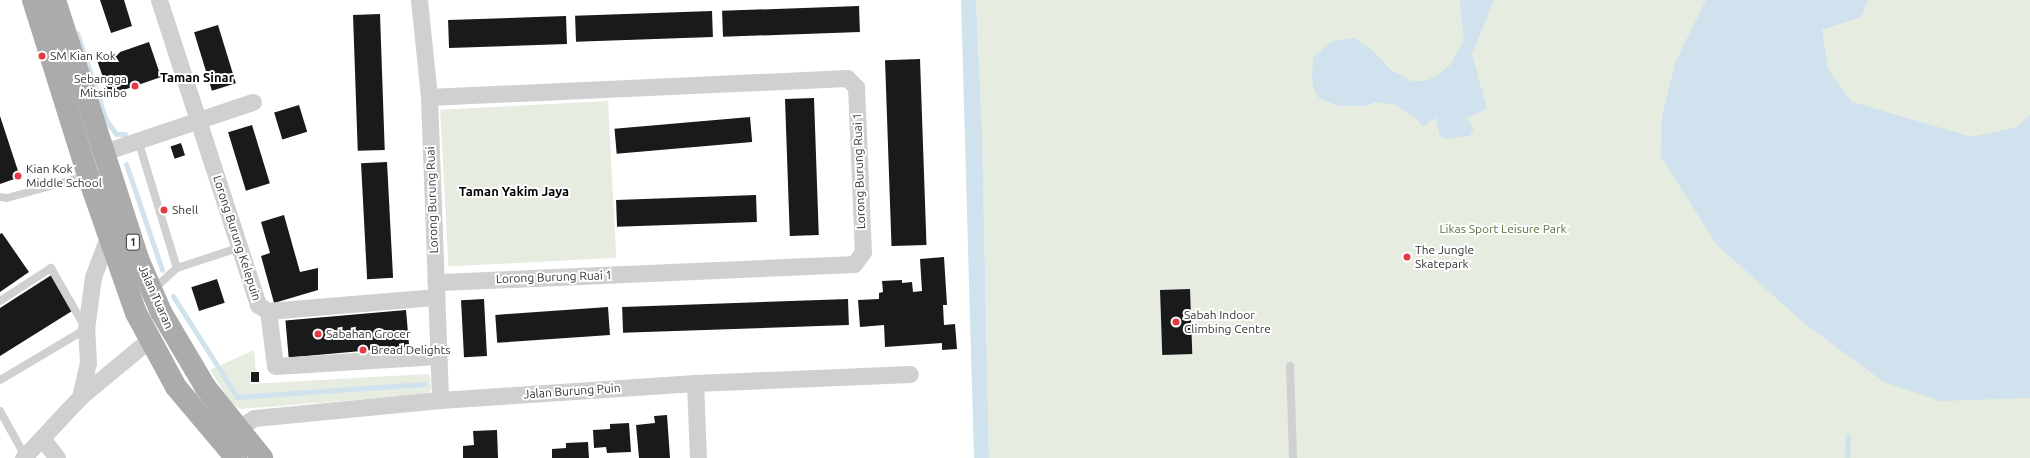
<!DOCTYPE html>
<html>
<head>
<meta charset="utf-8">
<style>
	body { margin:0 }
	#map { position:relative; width:2030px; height:458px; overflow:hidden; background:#fff; font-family:Ubuntu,sans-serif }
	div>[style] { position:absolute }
	.green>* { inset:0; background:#e6ecdf; transform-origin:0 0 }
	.water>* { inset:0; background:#cfe2ee }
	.stream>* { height:5px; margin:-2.5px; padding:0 2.5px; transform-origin:2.5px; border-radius:2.5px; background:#cfe2ee }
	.building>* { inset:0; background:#1a1a1a; transform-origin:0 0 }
	.service>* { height:8px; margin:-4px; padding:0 4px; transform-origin:4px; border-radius:4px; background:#d0d0d0 }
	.minor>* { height:17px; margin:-8.5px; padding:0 8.5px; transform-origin:8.5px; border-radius:8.5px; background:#d0d0d0 }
	.primary>* { height:22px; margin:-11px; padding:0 11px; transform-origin:11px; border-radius:11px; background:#ababab }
	.dots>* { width:11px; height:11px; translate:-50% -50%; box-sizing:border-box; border:2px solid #fff; border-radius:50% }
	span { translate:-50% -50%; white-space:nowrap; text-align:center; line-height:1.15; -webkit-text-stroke:4px #fff; paint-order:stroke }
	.shield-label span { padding:1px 3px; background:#fff; border:1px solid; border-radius:3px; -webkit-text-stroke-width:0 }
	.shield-label { font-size:11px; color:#333; font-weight:700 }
	.poi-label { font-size:12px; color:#333 }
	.left { translate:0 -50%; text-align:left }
	.right { translate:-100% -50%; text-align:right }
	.street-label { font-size:12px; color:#333 }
	.park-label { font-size:12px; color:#56703f }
	.neighbourhood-label { font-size:13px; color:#000; font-weight:700 }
</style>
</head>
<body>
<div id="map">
	<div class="green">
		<div style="clip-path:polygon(976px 0,2030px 0,2030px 458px,989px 458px,982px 129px)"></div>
		<div style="left:608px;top:101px;width:157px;height:168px;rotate:87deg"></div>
		<div style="clip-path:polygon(254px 350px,256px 371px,250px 372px,250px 384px,427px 374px,430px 376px,431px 390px,428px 394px,240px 409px,231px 403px,210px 370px)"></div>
	</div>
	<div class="water">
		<div style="clip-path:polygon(961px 0,976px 0,982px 129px,989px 458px,974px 458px)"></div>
		<div style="clip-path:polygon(1460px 0,1494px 0,1472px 54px,1487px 109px,1466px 118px,1474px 128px,1470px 136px,1445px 139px,1439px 134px,1436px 117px,1423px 127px,1417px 119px,1396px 105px,1376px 102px,1365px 106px,1339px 106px,1320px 99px,1314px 91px,1312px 79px,1313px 58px,1332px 41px,1354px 38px,1372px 50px,1391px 70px,1412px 81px,1425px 81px,1437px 76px,1450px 65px,1464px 40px)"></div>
		<div style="clip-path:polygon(1706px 0,1868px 0,1861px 17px,1822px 30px,1828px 69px,1852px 102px,1972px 137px,2017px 127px,2030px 115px,2030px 398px,1940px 401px,1884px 382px,1805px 324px,1717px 245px,1661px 157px,1662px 116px,1675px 63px)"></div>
	</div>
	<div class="stream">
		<div style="left:77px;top:33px;width:92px;rotate:71.6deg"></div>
		<div style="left:106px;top:120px;width:17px;rotate:54deg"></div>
		<div style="left:116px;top:134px;width:9px"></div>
		<div style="left:126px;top:164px;width:112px;rotate:71.2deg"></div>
		<div style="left:173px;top:296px;width:120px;rotate:57.6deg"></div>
		<div style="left:237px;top:397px;width:188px;rotate:-4deg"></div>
		<div style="left:1847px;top:458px;width:23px;rotate:-88deg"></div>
	</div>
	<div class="building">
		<div style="clip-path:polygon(100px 0,124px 0,132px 26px,111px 33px)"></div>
		<div style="left:859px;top:6px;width:26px;height:137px;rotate:88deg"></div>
		<div style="left:712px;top:11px;width:26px;height:137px;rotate:88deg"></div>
		<div style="left:380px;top:14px;width:136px;height:27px;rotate:88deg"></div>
		<div style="left:566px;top:16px;width:28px;height:118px;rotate:88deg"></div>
		<div style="left:218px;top:25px;width:61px;height:25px;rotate:73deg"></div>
		<div style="left:149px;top:42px;width:37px;height:55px;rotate:71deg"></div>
		<div style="left:920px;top:59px;width:186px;height:35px;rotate:88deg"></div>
		<div style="left:814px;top:98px;width:137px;height:29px;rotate:88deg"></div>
		<div style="left:299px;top:105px;width:28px;height:26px;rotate:73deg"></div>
		<div style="clip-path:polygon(0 116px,20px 177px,0 184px)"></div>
		<div style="left:750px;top:117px;width:25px;height:136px;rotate:85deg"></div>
		<div style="left:252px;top:125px;width:61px;height:25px;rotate:73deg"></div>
		<div style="left:181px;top:143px;width:13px;height:11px;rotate:72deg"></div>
		<div style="left:387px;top:162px;width:116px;height:26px;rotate:87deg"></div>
		<div style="left:756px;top:195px;width:27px;height:140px;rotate:88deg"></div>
		<div style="clip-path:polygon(284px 215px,300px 272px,318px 268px,318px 290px,274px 303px,261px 256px,270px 253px,261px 222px)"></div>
		<div style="clip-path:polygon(2px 233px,29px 272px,0 292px,0 234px)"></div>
		<div style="clip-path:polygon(944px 257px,947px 305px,943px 305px,944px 325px,955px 324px,957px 349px,942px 350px,942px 343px,885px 347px,884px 325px,860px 327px,858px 300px,879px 299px,879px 293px,883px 292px,882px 281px,902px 280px,902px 283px,912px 282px,913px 292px,922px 291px,920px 259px)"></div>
		<div style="clip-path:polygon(53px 274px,72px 311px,0 356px,0 308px)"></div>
		<div style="left:217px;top:279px;width:25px;height:27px;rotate:72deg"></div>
		<div style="left:1190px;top:289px;width:65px;height:30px;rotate:88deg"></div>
		<div style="left:484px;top:299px;width:57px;height:23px;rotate:87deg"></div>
		<div style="left:848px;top:299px;width:26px;height:226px;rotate:88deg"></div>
		<div style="left:608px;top:307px;width:28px;height:113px;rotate:86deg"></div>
		<div style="left:406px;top:310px;width:37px;height:121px;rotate:85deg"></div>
		<div style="left:251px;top:372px;width:8px;height:10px"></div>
		<div style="clip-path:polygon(667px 415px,670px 458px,639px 458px,636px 425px,655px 423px,654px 416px)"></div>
		<div style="clip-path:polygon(629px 423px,631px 452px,607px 453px,606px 447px,594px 448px,593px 430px,610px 429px,610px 424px)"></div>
		<div style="clip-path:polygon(497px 430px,498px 458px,463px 458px,463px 446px,474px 445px,473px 431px)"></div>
		<div style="clip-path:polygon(588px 442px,589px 458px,552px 458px,552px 449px,566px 448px,566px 443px)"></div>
	</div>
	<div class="service">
		<div style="left:138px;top:140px;width:134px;rotate:73.1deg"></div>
		<div style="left:177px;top:268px;width:64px;rotate:-18.2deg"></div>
		<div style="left:0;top:197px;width:7px;rotate:8deg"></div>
		<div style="left:7px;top:198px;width:83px;rotate:-15.4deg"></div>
		<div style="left:153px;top:290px;width:33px;rotate:-43deg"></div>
		<div style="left:0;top:301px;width:61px;rotate:-32.9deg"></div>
		<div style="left:51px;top:268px;width:70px;rotate:60.2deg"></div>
		<div style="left:86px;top:329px;width:100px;rotate:149.3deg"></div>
		<div style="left:1290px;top:366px;width:92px;rotate:88.1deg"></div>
		<div style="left:0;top:411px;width:51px;rotate:60.9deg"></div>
	</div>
	<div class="minor">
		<div style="left:159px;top:0;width:321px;rotate:72deg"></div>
		<div style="left:258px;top:305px;width:12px;rotate:31deg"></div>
		<div style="left:268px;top:311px;width:169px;rotate:-4.8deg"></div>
		<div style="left:419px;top:0;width:98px;rotate:84.1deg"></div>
		<div style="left:429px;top:97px;width:303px;rotate:87.9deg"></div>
		<div style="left:429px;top:97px;width:418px;rotate:-2.6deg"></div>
		<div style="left:847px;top:78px;width:13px;rotate:45deg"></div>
		<div style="left:856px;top:87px;width:165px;rotate:87.6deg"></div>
		<div style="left:863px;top:252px;width:15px;rotate:127deg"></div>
		<div style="left:854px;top:264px;width:419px;rotate:177.5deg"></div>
		<div style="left:104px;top:152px;width:157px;rotate:-18.6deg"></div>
		<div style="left:268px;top:311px;width:55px;rotate:82.7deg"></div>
		<div style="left:275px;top:366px;width:163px;rotate:-3.5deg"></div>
		<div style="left:695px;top:383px;width:75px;rotate:87.7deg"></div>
		<div style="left:80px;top:397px;width:35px;rotate:-77deg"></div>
		<div style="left:88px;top:363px;width:34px;rotate:-93deg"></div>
		<div style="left:86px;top:329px;width:52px;rotate:-82.3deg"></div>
		<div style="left:93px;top:277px;width:43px;rotate:-69.4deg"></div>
		<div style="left:238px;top:429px;width:19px;rotate:-35deg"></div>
		<div style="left:254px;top:418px;width:187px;rotate:-5.5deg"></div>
		<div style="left:440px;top:400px;width:256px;rotate:-3.8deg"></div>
		<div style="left:695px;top:383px;width:215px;rotate:-2.4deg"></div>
		<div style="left:42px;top:438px;width:25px;rotate:53deg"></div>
		<div style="left:23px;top:458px;width:83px;rotate:-46.9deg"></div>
		<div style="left:80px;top:397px;width:89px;rotate:-39.6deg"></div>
	</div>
	<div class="primary">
		<div style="left:33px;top:0;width:184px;rotate:72.6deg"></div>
		<div style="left:88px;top:176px;width:145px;rotate:70.7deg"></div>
		<div style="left:136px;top:313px;width:84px;rotate:61.6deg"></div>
		<div style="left:176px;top:387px;width:93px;rotate:49.8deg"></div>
		<div style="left:55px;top:0;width:274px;rotate:72.2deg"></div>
		<div style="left:139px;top:261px;width:56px;rotate:66.7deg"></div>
		<div style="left:161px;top:312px;width:88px;rotate:59.4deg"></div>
		<div style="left:206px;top:388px;width:90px;rotate:51.3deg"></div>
	</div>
	<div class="dots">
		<div style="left:42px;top:56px;background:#e63946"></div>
		<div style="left:135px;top:86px;background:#e63946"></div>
		<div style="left:18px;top:176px;background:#e63946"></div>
		<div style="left:164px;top:210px;background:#e63946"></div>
		<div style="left:1407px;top:257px;background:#e63946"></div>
		<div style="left:1176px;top:322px;background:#e63946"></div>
		<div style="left:318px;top:334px;background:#e63946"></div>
		<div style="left:363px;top:350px;background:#e63946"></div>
	</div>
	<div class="shield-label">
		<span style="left:133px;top:242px">1</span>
	</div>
	<div class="poi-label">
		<span class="left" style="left:50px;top:56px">SM Kian Kok</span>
		<span class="right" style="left:127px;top:86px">Sebangga<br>Mitsinbo</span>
		<span class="left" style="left:26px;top:176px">Kian Kok<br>Middle School</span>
		<span class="left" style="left:172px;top:210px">Shell</span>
		<span class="left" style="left:1415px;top:257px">The Jungle<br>Skatepark</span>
		<span class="left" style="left:1184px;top:322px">Sabah Indoor<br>Climbing Centre</span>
		<span class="left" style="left:326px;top:334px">Sabahan Grocer</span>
		<span class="left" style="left:371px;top:350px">Bread Delights</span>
	</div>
	<div class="street-label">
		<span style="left:859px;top:171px;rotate:-92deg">Lorong Burung Ruai 1</span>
		<span style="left:432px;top:200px;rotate:-92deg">Lorong Burung Ruai</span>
		<span style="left:237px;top:238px;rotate:72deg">Lorong Burung Kelepuin</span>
		<span style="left:554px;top:277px;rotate:-2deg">Lorong Burung Ruai 1</span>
		<span style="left:156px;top:297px;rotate:66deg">Jalan Tuaran</span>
		<span style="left:572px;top:391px;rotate:-4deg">Jalan Burung Puin</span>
	</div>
	<div class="park-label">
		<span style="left:1503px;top:229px">Likas Sport Leisure Park</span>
	</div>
	<div class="neighbourhood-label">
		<span style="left:197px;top:77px">Taman Sinar</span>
		<span style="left:514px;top:191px">Taman Yakim Jaya</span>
	</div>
</div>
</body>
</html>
